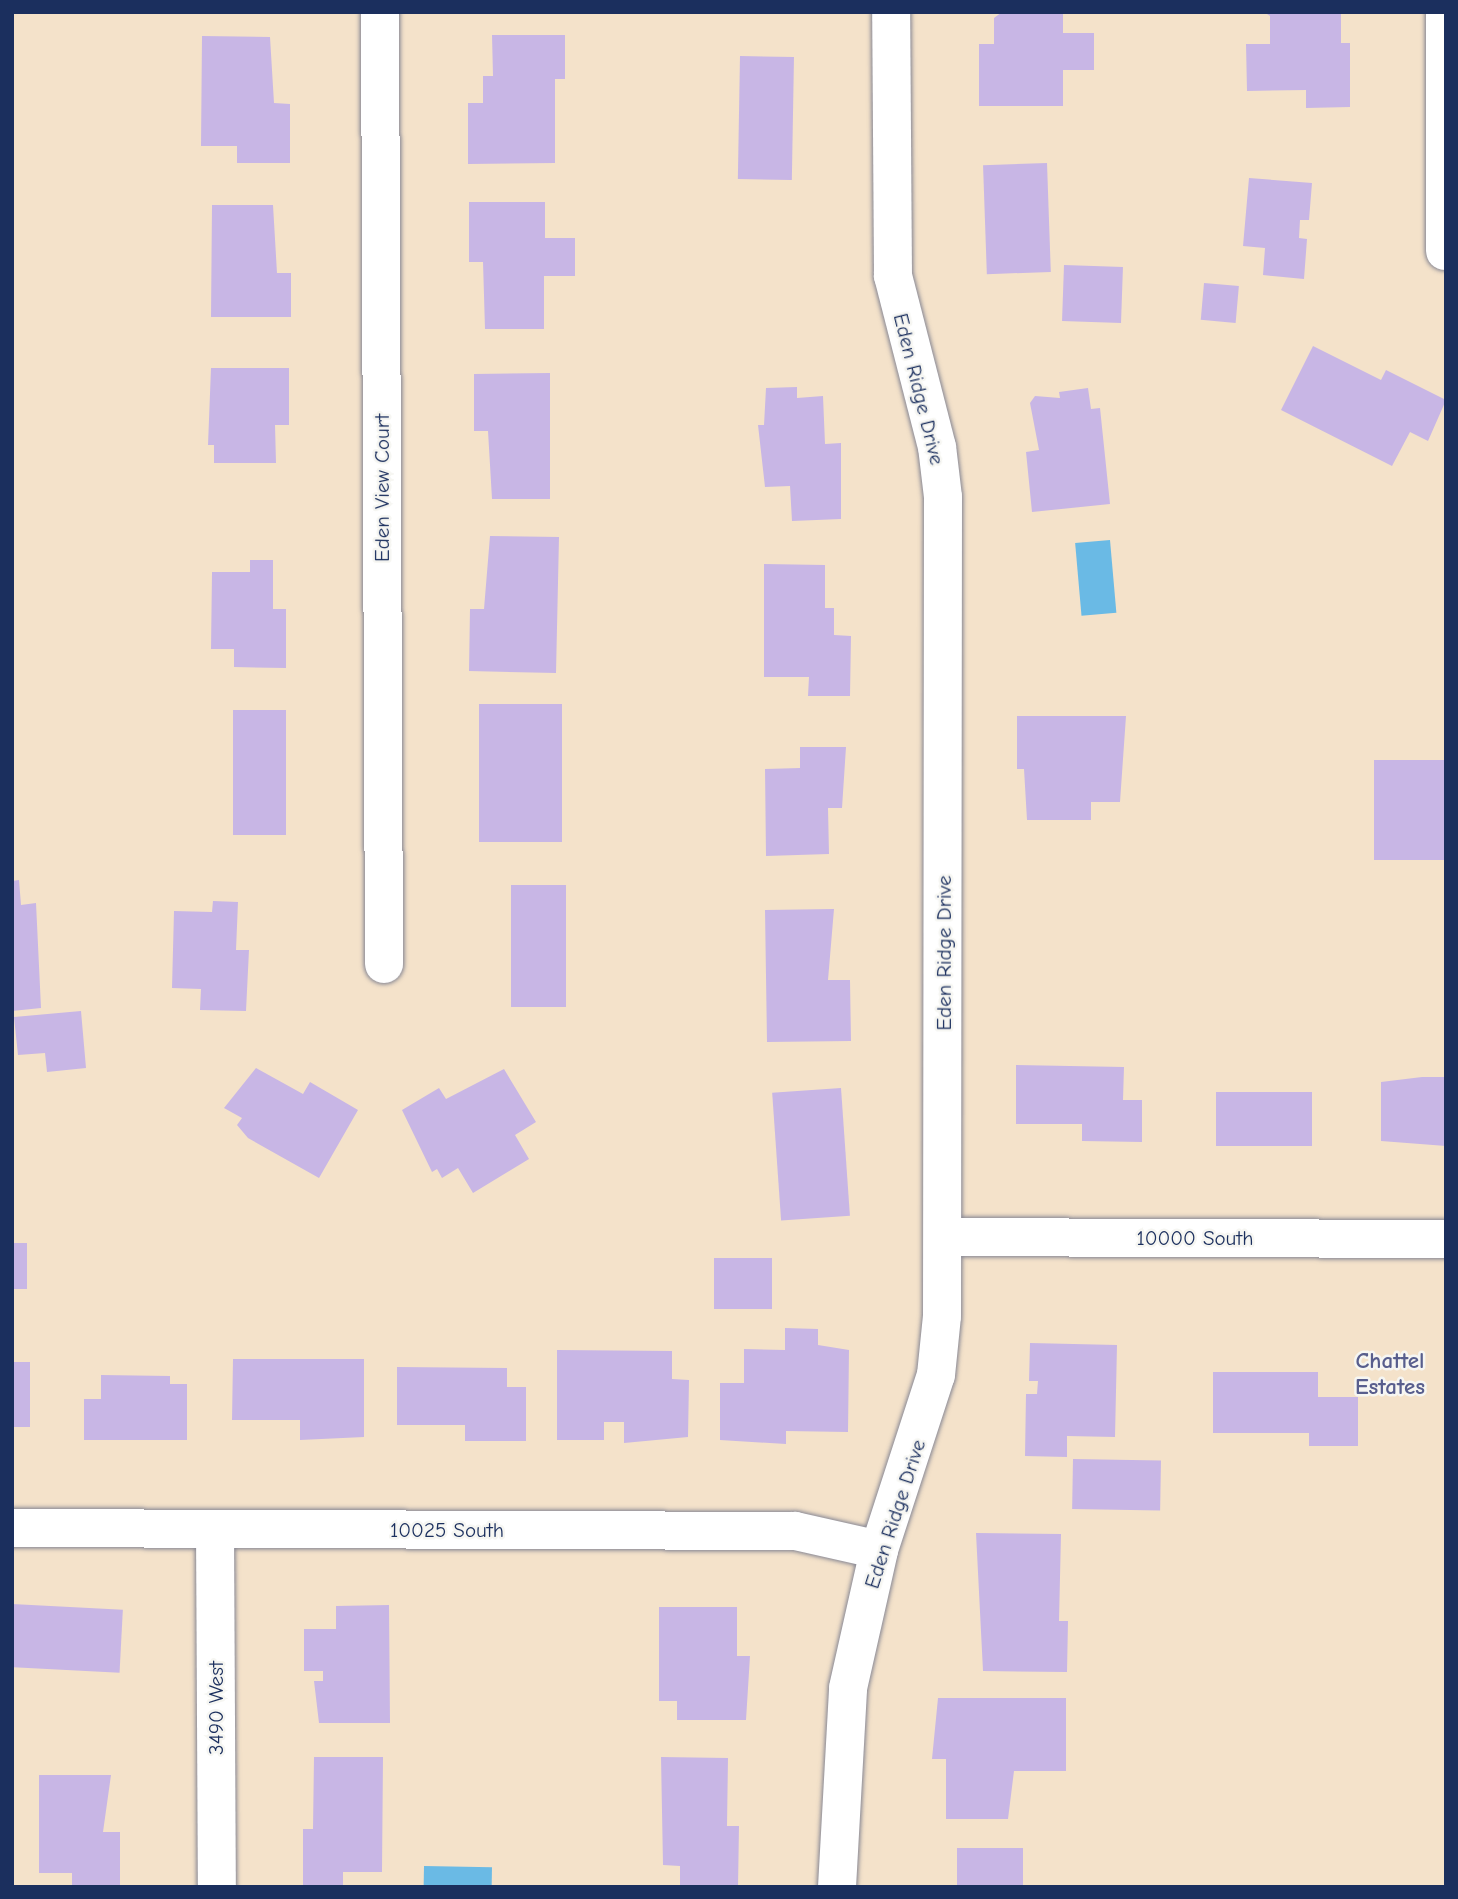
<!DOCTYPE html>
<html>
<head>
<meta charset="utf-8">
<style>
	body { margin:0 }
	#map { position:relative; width:1458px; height:1899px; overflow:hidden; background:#f4e2ca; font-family:"Comic Neue",sans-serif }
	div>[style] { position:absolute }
	.water>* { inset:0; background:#6abae5; transform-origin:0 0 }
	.building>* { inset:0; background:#c8b6e5; transform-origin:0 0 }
	.roads { filter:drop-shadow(0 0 2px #888894) drop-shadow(0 0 2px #888894) }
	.minor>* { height:38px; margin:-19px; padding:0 19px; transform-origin:19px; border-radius:19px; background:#fff }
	span { translate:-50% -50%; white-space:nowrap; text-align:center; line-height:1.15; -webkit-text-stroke:5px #f6f6f2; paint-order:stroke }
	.street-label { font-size:21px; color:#1b2f5e }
	.neighbourhood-label { font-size:23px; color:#585e8d; font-weight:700 }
	.frame { position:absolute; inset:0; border:14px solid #1b2f5e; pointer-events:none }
</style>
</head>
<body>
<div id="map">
	<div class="water">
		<div style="left:1110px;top:540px;width:73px;height:35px;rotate:85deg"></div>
		<div style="left:424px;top:1866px;width:68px;height:21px;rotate:1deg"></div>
	</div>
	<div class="building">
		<div style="clip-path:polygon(1002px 12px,1063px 12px,1063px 33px,1094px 33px,1094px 70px,1063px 70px,1063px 106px,979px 106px,979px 44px,994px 44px,994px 18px)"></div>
		<div style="clip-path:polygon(1264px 12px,1341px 12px,1341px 43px,1350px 43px,1350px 107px,1306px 108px,1306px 90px,1247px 91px,1246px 44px,1270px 44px,1270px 16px)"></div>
		<div style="clip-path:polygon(492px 35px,565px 35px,565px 79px,555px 79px,555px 163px,468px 164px,468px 103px,483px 103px,483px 76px,493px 76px)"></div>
		<div style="clip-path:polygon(202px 36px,270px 37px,274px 103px,290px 104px,290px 163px,237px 163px,237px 146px,201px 146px)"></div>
		<div style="left:740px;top:56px;width:54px;height:123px;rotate:1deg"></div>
		<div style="left:1047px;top:163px;width:109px;height:64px;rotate:88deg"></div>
		<div style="clip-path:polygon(1249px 178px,1312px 183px,1309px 220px,1300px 220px,1299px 238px,1307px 239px,1304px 279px,1263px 275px,1265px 248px,1243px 246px)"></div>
		<div style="clip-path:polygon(469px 202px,545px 202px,545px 238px,575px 238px,575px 276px,544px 276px,544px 329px,485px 329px,483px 262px,469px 262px)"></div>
		<div style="clip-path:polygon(212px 205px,273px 205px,277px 273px,291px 273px,291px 317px,211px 317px)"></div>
		<div style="left:1064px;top:265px;width:59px;height:56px;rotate:2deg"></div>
		<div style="left:1204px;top:283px;width:35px;height:37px;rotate:5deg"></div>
		<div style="clip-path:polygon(1313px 346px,1381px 380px,1386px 370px,1446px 400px,1428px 441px,1410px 432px,1392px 466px,1281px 410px)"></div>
		<div style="clip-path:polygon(211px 368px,289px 368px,289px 425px,275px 425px,276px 463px,214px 463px,214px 445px,208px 445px)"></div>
		<div style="clip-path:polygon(550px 373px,550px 499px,492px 499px,488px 431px,474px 431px,474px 374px)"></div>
		<div style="clip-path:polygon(797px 387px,797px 398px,823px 396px,825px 444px,841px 443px,841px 519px,792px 521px,790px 486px,765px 487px,758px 425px,764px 425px,766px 388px)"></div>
		<div style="clip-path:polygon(1088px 388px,1091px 409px,1100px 408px,1110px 504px,1032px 512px,1026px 452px,1039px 450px,1030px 403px,1035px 396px,1060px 398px,1059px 392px)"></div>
		<div style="clip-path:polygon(490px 536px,559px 537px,556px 673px,469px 671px,470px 609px,484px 609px)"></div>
		<div style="clip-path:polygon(250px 560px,273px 560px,273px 609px,286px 609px,286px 668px,234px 667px,234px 649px,211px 649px,212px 572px,250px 572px)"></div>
		<div style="clip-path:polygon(764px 564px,825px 565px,825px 608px,834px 608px,834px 635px,851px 636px,850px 696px,808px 696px,809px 677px,764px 677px)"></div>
		<div style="left:479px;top:704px;width:83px;height:138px"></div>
		<div style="left:233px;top:710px;width:53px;height:125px"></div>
		<div style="clip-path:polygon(1017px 716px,1126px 716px,1120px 802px,1091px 802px,1091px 820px,1027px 820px,1024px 769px,1017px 769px)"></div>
		<div style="clip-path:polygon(800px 747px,846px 747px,842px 808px,828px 808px,829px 854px,766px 856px,765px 769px,800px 768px)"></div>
		<div style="left:1374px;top:760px;width:72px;height:100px"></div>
		<div style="clip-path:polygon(19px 880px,21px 905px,36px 903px,41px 1008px,12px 1011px,12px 881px)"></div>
		<div style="left:566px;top:885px;width:122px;height:55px;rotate:90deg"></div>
		<div style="clip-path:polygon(213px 901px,238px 902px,236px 950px,249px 950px,246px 1011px,200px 1010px,201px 989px,172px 988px,174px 911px,212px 912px)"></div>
		<div style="clip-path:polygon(834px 909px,828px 980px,850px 980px,851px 1041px,767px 1042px,765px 910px)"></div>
		<div style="clip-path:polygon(81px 1011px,86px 1068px,47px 1072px,45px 1053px,18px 1055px,14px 1017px)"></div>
		<div style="clip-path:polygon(1016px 1065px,1124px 1067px,1123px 1100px,1142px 1100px,1142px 1142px,1082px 1141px,1082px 1124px,1016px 1124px)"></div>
		<div style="clip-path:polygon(256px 1068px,303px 1094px,310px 1082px,358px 1110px,319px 1178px,248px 1138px,237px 1125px,242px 1118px,224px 1108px)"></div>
		<div style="clip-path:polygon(504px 1069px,536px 1122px,515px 1135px,529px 1159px,473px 1193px,458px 1168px,442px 1178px,437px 1169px,432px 1172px,402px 1110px,439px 1088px,446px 1099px)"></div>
		<div style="clip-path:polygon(1422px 1077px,1446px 1077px,1446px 1146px,1381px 1141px,1381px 1082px)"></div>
		<div style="left:841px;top:1088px;width:128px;height:69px;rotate:86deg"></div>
		<div style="left:1216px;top:1092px;width:96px;height:54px"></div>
		<div style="left:12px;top:1243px;width:15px;height:46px"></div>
		<div style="left:714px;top:1258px;width:58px;height:51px"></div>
		<div style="clip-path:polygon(785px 1328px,818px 1329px,818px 1345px,849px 1350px,848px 1432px,786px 1431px,786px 1444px,720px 1440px,720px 1383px,744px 1383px,744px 1349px,785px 1350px)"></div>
		<div style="clip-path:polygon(1030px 1343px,1117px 1345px,1115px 1437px,1067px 1436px,1067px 1457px,1025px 1456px,1026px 1394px,1037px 1394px,1038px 1381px,1029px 1381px)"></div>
		<div style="clip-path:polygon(557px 1350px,672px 1351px,672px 1379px,689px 1380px,688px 1437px,624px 1443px,624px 1422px,604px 1422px,604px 1440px,557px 1440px)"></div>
		<div style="clip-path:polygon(233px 1359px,364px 1359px,364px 1437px,300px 1440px,300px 1420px,232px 1420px)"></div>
		<div style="left:30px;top:1362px;width:65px;height:18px;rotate:90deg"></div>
		<div style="clip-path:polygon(397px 1367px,507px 1368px,507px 1387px,526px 1387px,526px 1441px,465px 1441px,465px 1425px,397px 1425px)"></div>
		<div style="clip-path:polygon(1213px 1372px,1318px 1372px,1318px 1397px,1358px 1397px,1358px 1446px,1309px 1446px,1309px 1433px,1213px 1433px)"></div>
		<div style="clip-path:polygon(101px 1375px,170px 1376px,170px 1384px,187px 1384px,187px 1440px,84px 1440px,84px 1399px,101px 1399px)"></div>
		<div style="left:1073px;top:1459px;width:88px;height:50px;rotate:1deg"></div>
		<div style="clip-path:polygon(976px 1533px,1061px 1534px,1059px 1621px,1068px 1621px,1067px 1672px,983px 1671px)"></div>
		<div style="left:12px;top:1604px;width:111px;height:63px;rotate:3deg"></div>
		<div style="clip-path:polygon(389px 1605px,390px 1723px,319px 1723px,314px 1681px,323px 1681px,323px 1671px,304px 1671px,304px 1629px,336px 1629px,336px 1606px)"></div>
		<div style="clip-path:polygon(659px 1607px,737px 1607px,737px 1656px,750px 1656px,746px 1720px,677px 1720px,677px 1701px,659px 1701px)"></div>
		<div style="clip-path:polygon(938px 1698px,1066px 1698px,1066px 1771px,1014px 1771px,1008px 1819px,946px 1819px,946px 1759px,932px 1759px)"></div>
		<div style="clip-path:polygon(314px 1757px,383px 1757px,382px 1872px,343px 1872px,343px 1887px,303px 1887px,303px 1829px,313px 1829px)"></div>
		<div style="clip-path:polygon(661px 1757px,728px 1758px,727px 1826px,739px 1826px,738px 1887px,680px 1887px,680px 1866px,663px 1865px)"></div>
		<div style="clip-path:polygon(39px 1775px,111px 1775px,103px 1832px,120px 1832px,120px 1887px,72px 1887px,72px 1873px,39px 1873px)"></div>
		<div style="left:957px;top:1848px;width:66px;height:39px"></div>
	</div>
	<div class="roads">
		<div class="minor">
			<div style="left:380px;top:12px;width:952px;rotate:89.76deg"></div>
			<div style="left:1445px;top:12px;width:239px;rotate:90deg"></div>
			<div style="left:944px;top:1237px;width:502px;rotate:0.23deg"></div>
			<div style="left:12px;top:1528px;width:783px;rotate:0.22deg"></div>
			<div style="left:795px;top:1531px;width:86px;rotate:12.7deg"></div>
			<div style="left:215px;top:1529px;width:358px;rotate:89.7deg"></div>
			<div style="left:837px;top:1887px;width:199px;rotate:-86.8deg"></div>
			<div style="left:848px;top:1688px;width:141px;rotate:-77.3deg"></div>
			<div style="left:879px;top:1550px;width:184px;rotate:-72deg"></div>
			<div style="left:936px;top:1375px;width:59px;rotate:-84.2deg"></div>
			<div style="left:942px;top:1316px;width:819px;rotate:-89.93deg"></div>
			<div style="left:943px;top:497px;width:50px;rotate:-96.8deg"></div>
			<div style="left:937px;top:447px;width:177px;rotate:-104.4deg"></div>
			<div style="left:893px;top:276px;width:264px;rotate:-90.4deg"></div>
		</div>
	</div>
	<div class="street-label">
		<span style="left:919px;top:389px;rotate:76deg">Eden Ridge Drive</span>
		<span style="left:382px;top:488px;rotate:-90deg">Eden View Court</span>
		<span style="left:944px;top:953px;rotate:-90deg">Eden Ridge Drive</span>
		<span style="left:1195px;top:1238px">10000 South</span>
		<span style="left:895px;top:1514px;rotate:-72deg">Eden Ridge Drive</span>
		<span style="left:447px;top:1530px">10025 South</span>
		<span style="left:216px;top:1708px;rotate:-90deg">3490 West</span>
	</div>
	<div class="neighbourhood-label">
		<span style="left:1390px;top:1374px">Chattel<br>Estates</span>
	</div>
	<div class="frame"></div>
</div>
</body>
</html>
